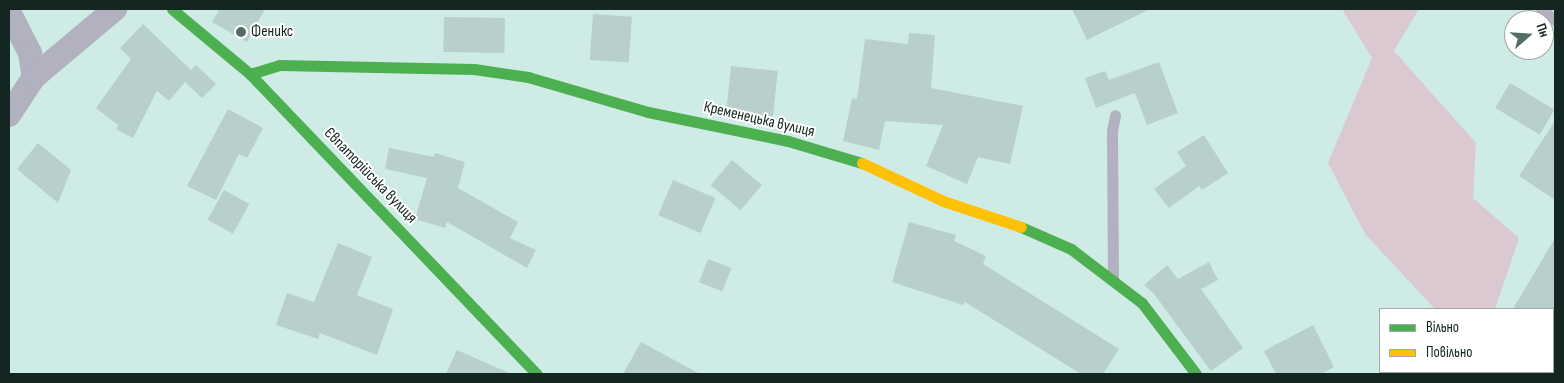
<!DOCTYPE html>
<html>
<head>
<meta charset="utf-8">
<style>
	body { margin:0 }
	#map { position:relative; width:1564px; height:383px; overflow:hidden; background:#cfebe5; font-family:"Sofia Sans Condensed",sans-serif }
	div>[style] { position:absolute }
	.green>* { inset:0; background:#dac9d0 }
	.building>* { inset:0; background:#b8cfcc; transform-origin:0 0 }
	.lane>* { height:11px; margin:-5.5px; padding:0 5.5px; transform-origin:5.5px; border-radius:5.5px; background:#b2b1bf }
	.street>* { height:24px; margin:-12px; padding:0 12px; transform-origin:12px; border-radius:12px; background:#b2b1bf }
	.fast>* { height:11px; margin:-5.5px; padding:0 5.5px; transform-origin:5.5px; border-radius:5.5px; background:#4caf50 }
	.slow>* { height:11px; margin:-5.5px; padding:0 5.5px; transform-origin:5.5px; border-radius:5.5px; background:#ffc107 }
	.dots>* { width:14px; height:14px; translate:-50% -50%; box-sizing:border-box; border:2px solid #fff; border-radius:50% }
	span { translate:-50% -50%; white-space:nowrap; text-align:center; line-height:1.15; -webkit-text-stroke:4px #fff; paint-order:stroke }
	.poi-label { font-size:16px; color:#132622 }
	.left { translate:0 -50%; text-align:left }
	.street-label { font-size:16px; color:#132622 }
	.frame { position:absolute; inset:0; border:10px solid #132622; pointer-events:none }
	.legend { position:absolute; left:1379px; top:308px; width:175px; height:65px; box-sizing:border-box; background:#fff; border:1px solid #a1a8a7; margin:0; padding:6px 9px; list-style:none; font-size:15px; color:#132622 }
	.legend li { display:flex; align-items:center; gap:10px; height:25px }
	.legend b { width:25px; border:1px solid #a1a8a7 }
	.north { position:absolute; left:1504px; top:10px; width:50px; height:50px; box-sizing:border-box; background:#fff; border:1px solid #a1a8a7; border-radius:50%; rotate:71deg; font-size:14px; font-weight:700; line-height:20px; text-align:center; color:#132622 }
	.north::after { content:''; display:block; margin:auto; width:18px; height:22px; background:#556b66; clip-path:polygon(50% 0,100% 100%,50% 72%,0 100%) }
</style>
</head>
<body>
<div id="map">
	<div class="green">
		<div style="clip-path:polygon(1342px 9px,1419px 9px,1394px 51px,1476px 143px,1473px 198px,1519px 238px,1495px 309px,1435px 309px,1365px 234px,1328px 163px,1372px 58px)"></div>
	</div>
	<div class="building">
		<div style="clip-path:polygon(220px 9px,265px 9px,247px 42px,212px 22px)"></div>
		<div style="clip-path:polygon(1072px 9px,1150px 9px,1087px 40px)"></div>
		<div style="left:593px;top:14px;width:39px;height:46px;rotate:4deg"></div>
		<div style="left:444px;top:17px;width:61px;height:35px;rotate:1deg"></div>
		<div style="clip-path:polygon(143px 24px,191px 70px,196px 65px,216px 84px,202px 98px,185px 82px,169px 101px,157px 91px,133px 138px,116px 129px,118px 125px,96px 108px,131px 59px,120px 48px)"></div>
		<div style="clip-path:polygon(909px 33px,935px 35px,931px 88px,1023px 106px,1010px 164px,978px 157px,967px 184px,926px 166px,943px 125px,885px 121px,879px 150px,843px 141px,852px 98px,857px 99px,865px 39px,908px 44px)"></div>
		<div style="clip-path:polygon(1159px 62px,1178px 113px,1147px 125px,1135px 93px,1096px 108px,1085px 78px,1105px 71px,1109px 80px)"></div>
		<div style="left:731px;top:66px;width:47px;height:46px;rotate:6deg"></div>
		<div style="left:1510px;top:83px;width:52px;height:29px;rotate:31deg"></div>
		<div style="clip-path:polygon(228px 109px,263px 128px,247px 158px,239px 154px,216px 200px,187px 186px)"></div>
		<div style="clip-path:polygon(1555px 121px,1555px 200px,1519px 176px)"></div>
		<div style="clip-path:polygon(1204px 135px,1228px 173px,1202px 190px,1199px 186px,1169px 208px,1154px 189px,1186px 166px,1177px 152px)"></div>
		<div style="clip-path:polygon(38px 143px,71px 170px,58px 203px,17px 169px)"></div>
		<div style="clip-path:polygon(389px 148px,434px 157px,435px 153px,465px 162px,458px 188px,518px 222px,510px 238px,536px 250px,527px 268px,447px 222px,445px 228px,415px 219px,427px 178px,385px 169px)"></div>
		<div style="left:732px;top:160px;width:39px;height:33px;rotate:40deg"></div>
		<div style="left:673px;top:180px;width:46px;height:38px;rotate:23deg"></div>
		<div style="left:224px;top:190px;width:29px;height:34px;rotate:29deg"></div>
		<div style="clip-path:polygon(909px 222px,956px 235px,954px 241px,986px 256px,983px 264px,1119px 349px,1103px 374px,1081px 374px,965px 302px,963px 305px,892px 282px)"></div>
		<div style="clip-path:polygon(1555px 238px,1555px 309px,1513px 309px)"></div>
		<div style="clip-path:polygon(338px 243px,372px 257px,357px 295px,393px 309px,377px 355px,320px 333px,318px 339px,276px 325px,287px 293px,314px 302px)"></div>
		<div style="left:708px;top:259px;width:25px;height:25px;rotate:21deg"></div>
		<div style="clip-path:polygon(1209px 262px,1218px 280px,1201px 289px,1243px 348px,1211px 371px,1154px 294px,1144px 285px,1167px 265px,1178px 279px)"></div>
		<div style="clip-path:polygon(1313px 325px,1334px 367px,1321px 374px,1276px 374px,1264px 351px)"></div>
		<div style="clip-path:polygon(641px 342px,700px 374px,623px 374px)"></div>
		<div style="clip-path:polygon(457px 350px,511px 374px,446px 374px)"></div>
	</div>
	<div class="lane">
		<div style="left:1541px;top:9px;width:18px;rotate:38deg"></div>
		<div style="left:1113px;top:278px;width:147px;rotate:-90.4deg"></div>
		<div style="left:1112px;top:131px;width:16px;rotate:-79deg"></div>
	</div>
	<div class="street">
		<div style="left:9px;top:12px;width:46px;rotate:62.9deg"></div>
		<div style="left:30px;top:53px;width:24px;rotate:81deg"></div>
		<div style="left:9px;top:115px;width:45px;rotate:-56.7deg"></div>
		<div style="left:34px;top:77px;width:106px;rotate:-40deg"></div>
	</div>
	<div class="fast">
		<div style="left:172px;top:9px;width:102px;rotate:39.8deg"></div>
		<div style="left:250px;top:74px;width:415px;rotate:46.3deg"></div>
		<div style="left:250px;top:74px;width:30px;rotate:-17deg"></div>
		<div style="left:279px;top:65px;width:195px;rotate:1.2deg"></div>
		<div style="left:474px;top:69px;width:55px;rotate:8.4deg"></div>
		<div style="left:528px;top:77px;width:125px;rotate:16.3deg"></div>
		<div style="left:648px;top:112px;width:143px;rotate:11.7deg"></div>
		<div style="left:788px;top:141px;width:77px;rotate:16.6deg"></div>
		<div style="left:1021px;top:227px;width:55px;rotate:23.7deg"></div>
		<div style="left:1071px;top:249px;width:89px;rotate:37.3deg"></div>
		<div style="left:1142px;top:303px;width:89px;rotate:52.7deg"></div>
	</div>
	<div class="slow">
		<div style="left:862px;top:163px;width:89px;rotate:25.1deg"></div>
		<div style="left:943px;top:201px;width:82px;rotate:18.4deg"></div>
	</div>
	<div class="dots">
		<div style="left:241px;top:32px;background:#556b66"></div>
	</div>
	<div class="poi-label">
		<span class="left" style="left:251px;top:32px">Феникс</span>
	</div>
	<div class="street-label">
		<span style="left:759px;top:120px;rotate:13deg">Кременецька вулиця</span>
		<span style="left:370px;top:176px;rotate:46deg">Євпаторійська вулиця</span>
	</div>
	<div class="frame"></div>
	<ul class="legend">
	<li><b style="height:6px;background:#4caf50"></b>Вільно</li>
	<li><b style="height:6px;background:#ffc107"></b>Повільно</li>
	</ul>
	<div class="north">Пн</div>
</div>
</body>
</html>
